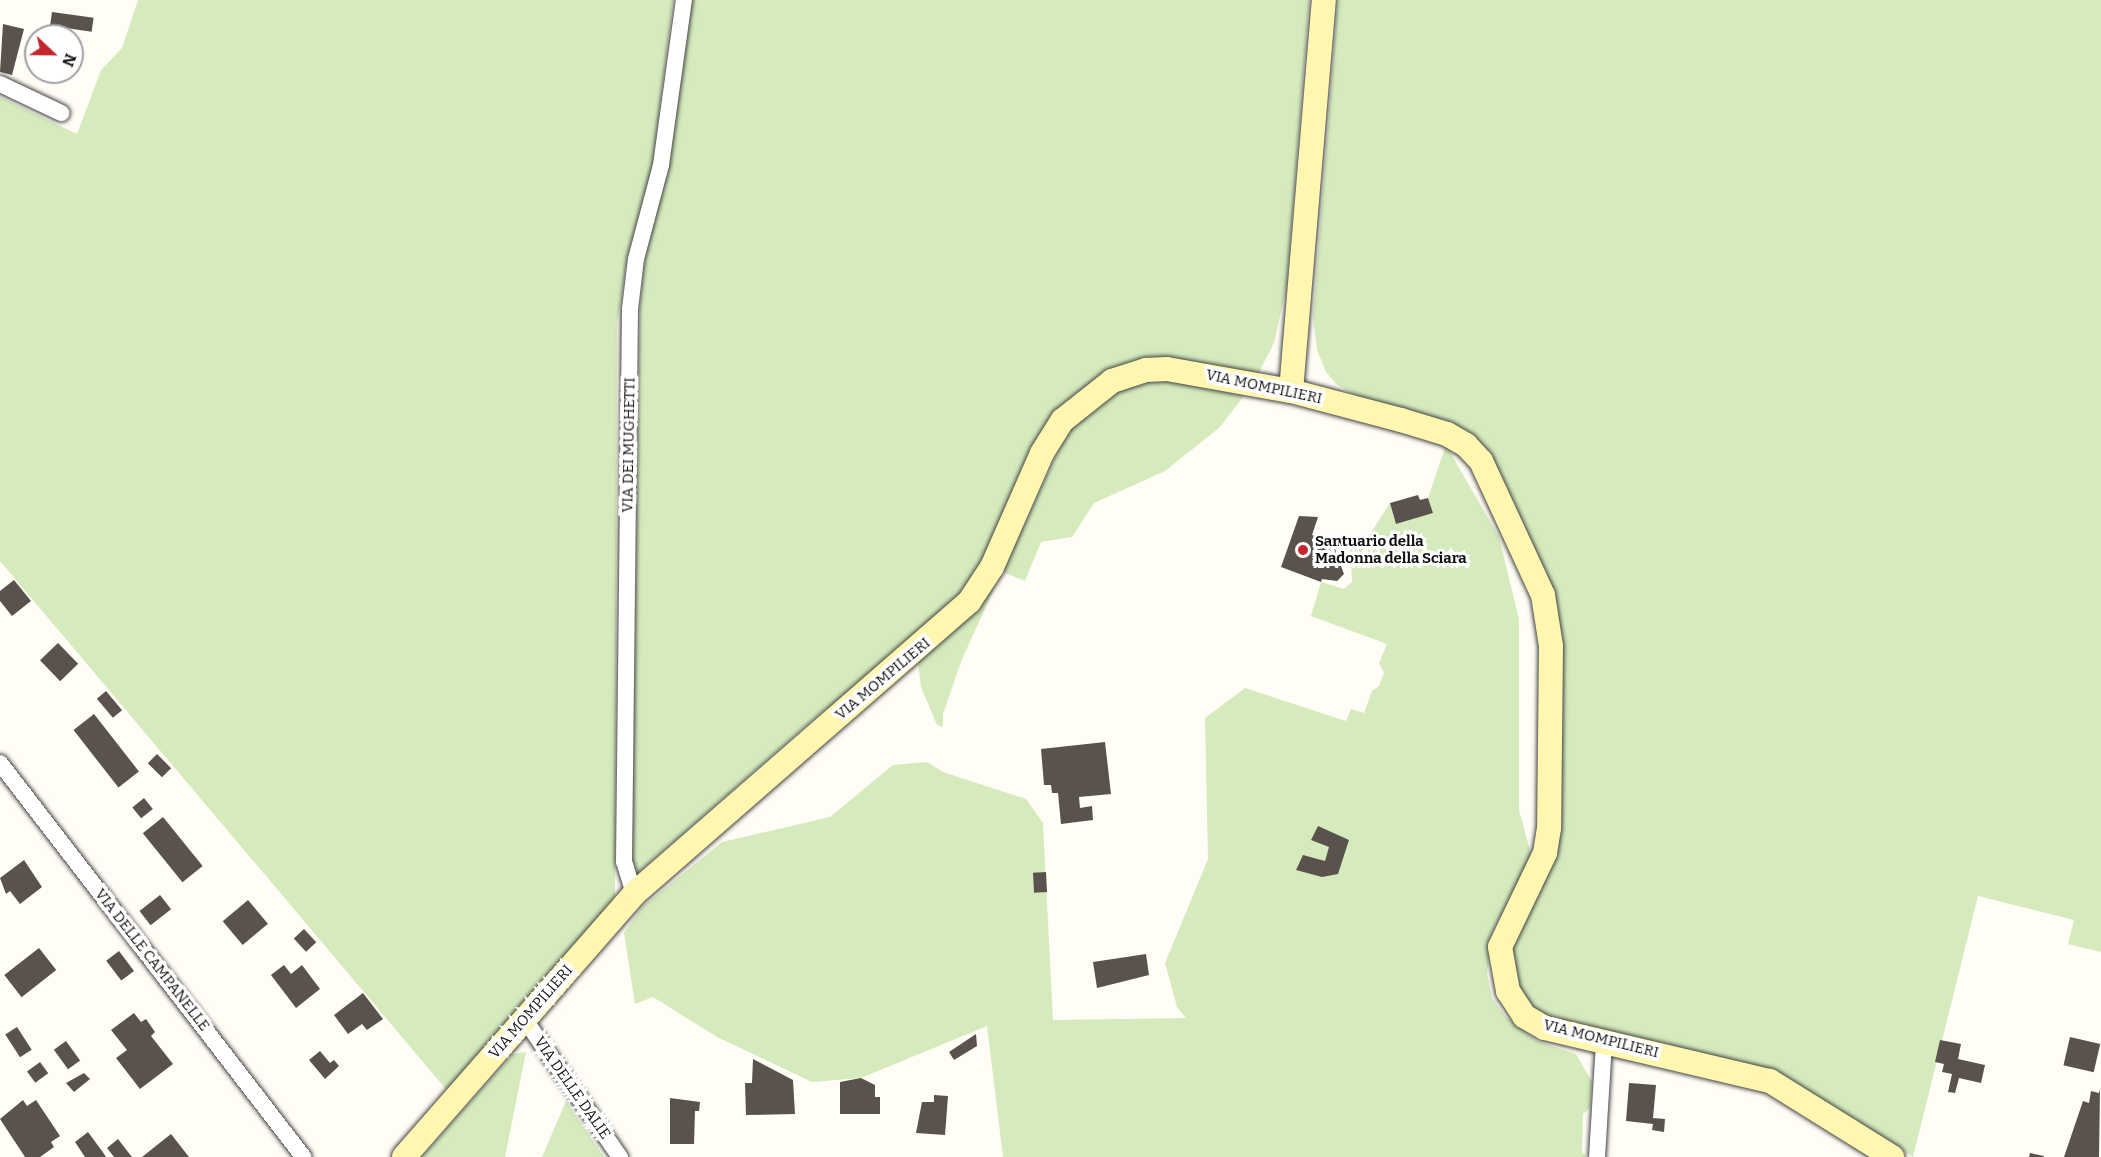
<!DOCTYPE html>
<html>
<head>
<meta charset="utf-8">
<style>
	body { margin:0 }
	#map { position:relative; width:2101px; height:1157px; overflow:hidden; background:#fffdf5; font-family:Bitter,serif }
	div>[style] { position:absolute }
	.green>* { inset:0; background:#d5ebbd }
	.building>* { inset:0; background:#5a524d; transform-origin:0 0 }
	.roads { filter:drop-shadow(0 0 2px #444) drop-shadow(0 0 2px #444) }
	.street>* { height:16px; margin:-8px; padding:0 8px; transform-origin:8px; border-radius:8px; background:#fff }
	.secondary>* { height:24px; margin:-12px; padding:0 12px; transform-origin:12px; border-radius:12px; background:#fff6b0 }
	.dots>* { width:16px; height:16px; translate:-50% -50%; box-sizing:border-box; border:3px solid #fff; border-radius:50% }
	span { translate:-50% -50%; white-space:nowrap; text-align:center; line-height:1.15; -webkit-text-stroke:6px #fff; paint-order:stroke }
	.street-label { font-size:15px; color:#111 }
	.poi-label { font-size:15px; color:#111; font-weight:700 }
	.left { translate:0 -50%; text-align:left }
	.north { position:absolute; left:24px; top:24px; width:60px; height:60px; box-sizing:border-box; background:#fff; border:2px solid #a0a0a0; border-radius:50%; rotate:112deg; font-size:16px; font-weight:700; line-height:24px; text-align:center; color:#111 }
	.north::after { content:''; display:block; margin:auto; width:21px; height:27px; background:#c4262e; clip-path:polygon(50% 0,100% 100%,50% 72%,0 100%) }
</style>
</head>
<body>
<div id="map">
	<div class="green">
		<div style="clip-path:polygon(138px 0,673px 0,651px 178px,628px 254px,617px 324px,615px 906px,450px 1094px,0 561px,0 97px,77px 134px,101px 70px,122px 48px)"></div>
		<div style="clip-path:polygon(690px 0,1309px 0,1287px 284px,1274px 343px,1258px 374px,1120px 367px,1076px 393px,1057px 413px,979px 574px,932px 625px,808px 724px,638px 873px,632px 860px,640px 306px,645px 252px)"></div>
		<div style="clip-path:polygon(1338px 0,2101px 0,2101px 952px,2068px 944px,2074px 920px,1978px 896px,1913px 1157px,1826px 1103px,1551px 1020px,1531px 1006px,1513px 976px,1512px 943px,1526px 911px,1560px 647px,1493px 468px,1337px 385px,1326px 372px,1317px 350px,1313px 317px)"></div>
		<div style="clip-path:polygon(1157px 377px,1247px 392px,1219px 428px,1165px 471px,1094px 503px,1072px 537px,1041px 542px,1025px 581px,1003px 572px,1067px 431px,1112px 391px)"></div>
		<div style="clip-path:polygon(1446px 445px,1499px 537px,1519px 619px,1519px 810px,1532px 858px,1492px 932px,1487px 974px,1492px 998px,1506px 1017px,1537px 1041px,1576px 1054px,1592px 1082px,1590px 1108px,1583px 1114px,1582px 1152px,1587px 1157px,1003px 1157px,987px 1026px,861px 1078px,812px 1082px,717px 1037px,653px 997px,635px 1004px,624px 933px,642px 907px,722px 842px,830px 817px,893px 765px,927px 762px,943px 772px,1026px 799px,1043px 823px,1053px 1020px,1186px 1018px,1177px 1007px,1165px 963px,1208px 859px,1205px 718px,1245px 688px,1346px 721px,1351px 709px,1364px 713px,1372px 691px,1379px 686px,1384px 673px,1379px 663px,1387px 644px,1311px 616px,1321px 582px,1344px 589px,1352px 582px,1350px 540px,1365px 542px,1390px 503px,1396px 524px,1433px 513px,1428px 498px)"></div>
		<div style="clip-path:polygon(996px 585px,962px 659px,943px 714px,943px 727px,937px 725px,921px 687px,918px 662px)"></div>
		<div style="clip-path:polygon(526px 1052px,505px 1157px,422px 1157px,513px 1054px)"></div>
		<div style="clip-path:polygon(566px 1101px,604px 1157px,542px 1157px)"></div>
	</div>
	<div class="building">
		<div style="left:52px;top:12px;width:42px;height:14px;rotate:8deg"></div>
		<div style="clip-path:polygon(3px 24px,24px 29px,12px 75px,0 72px)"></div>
		<div style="clip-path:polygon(1418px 495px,1420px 500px,1428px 498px,1433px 513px,1396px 524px,1390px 503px)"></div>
		<div style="clip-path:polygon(1299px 516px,1318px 517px,1312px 535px,1343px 546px,1339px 561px,1344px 574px,1337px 581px,1322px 579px,1321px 582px,1281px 567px)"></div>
		<div style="clip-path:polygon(14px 580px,31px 601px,12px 616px,0 601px,0 591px)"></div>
		<div style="left:58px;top:643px;width:29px;height:25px;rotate:46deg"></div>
		<div style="left:106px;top:691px;width:25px;height:12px;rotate:50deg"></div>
		<div style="left:94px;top:714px;width:73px;height:26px;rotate:52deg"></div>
		<div style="clip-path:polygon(1105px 742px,1111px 794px,1079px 797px,1080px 808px,1092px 806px,1093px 820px,1061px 824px,1058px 793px,1052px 793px,1051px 785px,1044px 785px,1041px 749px)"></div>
		<div style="left:157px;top:754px;width:20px;height:13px;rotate:45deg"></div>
		<div style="left:144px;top:798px;width:14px;height:15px;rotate:51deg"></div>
		<div style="left:163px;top:817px;width:63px;height:26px;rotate:51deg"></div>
		<div style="clip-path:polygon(1318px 826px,1349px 840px,1338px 874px,1322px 877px,1296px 870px,1303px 855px,1325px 861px,1329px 847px,1311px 840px)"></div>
		<div style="clip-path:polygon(24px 860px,42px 887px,20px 904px,10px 891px,6px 894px,0 878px)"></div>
		<div style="left:1046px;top:872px;width:20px;height:13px;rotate:87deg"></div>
		<div style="left:160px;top:895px;width:18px;height:26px;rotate:52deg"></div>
		<div style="left:248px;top:900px;width:31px;height:33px;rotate:50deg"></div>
		<div style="left:304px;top:929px;width:18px;height:14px;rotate:47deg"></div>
		<div style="left:39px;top:948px;width:28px;height:44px;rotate:52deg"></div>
		<div style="left:119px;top:951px;width:25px;height:16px;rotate:53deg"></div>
		<div style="clip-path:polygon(1146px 954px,1149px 975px,1097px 988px,1093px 962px)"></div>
		<div style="clip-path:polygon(284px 965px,291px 974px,302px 965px,320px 989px,296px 1008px,271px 975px)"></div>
		<div style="clip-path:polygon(363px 993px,383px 1019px,367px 1030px,362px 1024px,348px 1034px,334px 1015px)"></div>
		<div style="clip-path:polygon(134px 1013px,141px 1022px,146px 1019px,155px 1032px,151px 1036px,173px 1064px,140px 1089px,116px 1058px,127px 1050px,111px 1030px)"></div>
		<div style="left:17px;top:1027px;width:27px;height:14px;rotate:57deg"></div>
		<div style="clip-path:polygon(976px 1034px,977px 1046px,954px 1060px,949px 1052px)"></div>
		<div style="left:2070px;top:1037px;width:31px;height:29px;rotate:13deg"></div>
		<div style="clip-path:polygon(1940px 1040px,1961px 1044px,1958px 1059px,1985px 1065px,1981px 1083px,1959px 1078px,1955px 1093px,1948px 1092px,1952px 1074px,1942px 1072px,1944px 1064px,1935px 1062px)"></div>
		<div style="left:66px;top:1041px;width:24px;height:15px;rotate:54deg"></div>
		<div style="clip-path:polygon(320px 1051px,330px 1063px,334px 1060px,339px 1066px,325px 1079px,309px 1060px)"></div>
		<div style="clip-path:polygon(753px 1059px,793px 1080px,795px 1114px,746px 1115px,745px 1083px,752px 1083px)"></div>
		<div style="left:40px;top:1062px;width:14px;height:16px;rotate:54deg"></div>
		<div style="clip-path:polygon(84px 1073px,90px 1079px,74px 1092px,66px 1083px)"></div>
		<div style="clip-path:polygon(861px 1078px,875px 1085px,875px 1097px,880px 1097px,880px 1114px,840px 1114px,840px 1082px)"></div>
		<div style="clip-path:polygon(1629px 1083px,1656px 1085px,1653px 1118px,1665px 1119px,1664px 1132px,1652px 1130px,1653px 1124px,1626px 1121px)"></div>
		<div style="clip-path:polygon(2100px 1089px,2099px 1157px,2064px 1157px,2083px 1101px,2089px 1103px,2091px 1091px,2099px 1093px)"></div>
		<div style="clip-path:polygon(934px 1095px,948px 1096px,945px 1135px,916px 1133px,922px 1102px,934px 1102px)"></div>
		<div style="clip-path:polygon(670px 1098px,700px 1102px,699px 1111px,695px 1111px,694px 1144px,670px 1144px)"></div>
		<div style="clip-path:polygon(23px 1100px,27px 1106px,36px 1100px,60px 1136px,51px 1142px,54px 1147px,40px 1157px,25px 1157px,0 1119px)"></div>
		<div style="clip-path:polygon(88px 1132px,102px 1151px,106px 1157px,85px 1157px,75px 1142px)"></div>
		<div style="clip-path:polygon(171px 1134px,189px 1157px,142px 1157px)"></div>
		<div style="clip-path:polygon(118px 1139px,128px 1152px,132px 1157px,114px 1157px,107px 1148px)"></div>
		<div style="clip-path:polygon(2030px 1153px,2044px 1156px,2044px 1157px,2029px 1157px)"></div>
	</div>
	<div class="roads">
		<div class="street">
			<div style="left:0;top:84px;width:68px;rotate:25.4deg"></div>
			<div style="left:0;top:763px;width:497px;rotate:52.4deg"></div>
			<div style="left:634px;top:894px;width:34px;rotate:-107deg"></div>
			<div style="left:624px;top:862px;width:553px;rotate:-89.38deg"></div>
			<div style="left:630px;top:309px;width:50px;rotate:-83.2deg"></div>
			<div style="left:636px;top:259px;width:97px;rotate:-75.1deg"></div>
			<div style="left:661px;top:165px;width:167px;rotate:-82.1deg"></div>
			<div style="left:525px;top:1020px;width:167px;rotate:55.3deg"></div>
			<div style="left:1597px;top:1157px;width:115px;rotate:-86.5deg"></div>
		</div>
		<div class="secondary">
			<div style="left:1291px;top:391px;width:392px;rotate:-85.2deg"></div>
			<div style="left:404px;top:1157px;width:349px;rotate:-48.8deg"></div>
			<div style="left:634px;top:894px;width:444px;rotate:-41.1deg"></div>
			<div style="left:969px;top:602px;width:42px;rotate:-56.7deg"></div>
			<div style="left:992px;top:567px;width:124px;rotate:-66.3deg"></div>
			<div style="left:1042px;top:453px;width:39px;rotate:-58deg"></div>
			<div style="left:1063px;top:420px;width:63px;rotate:-38.5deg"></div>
			<div style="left:1112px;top:381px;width:36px;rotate:-18deg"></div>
			<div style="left:1146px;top:370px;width:21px;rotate:-3deg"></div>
			<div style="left:1167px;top:369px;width:126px;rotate:10.1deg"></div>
			<div style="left:1291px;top:391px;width:114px;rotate:14.8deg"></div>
			<div style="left:1401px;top:420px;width:48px;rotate:16.9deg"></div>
			<div style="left:1447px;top:434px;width:22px;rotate:30deg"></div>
			<div style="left:1466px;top:445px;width:22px;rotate:47deg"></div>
			<div style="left:1481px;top:461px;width:148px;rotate:65.2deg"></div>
			<div style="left:1543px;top:595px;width:52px;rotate:81.1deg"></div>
			<div style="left:1551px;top:646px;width:182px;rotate:90.6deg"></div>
			<div style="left:1549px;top:828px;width:25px;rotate:99deg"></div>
			<div style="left:1545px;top:853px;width:104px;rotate:115.6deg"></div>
			<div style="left:1500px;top:947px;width:45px;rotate:79.7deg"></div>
			<div style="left:1508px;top:991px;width:30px;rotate:57deg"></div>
			<div style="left:1524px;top:1016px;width:24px;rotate:30deg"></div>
			<div style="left:1545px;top:1028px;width:231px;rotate:13.3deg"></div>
			<div style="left:1770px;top:1081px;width:144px;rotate:31.9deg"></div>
		</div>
	</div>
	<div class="dots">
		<div style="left:1303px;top:550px;background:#c4262e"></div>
	</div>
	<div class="street-label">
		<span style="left:1264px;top:387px;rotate:12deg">VIA MOMPILIERI</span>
		<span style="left:629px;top:445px;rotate:-89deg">VIA DEI MUGHETTI</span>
		<span style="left:883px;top:679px;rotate:-40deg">VIA MOMPILIERI</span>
		<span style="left:152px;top:960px;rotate:52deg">VIA DELLE CAMPANELLE</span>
		<span style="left:531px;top:1012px;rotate:-49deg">VIA MOMPILIERI</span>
		<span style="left:1601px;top:1039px;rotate:14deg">VIA MOMPILIERI</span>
		<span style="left:572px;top:1088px;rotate:55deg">VIA DELLE DALIE</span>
	</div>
	<div class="poi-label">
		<span class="left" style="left:1315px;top:550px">Santuario della<br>Madonna della Sciara</span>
	</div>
	<div class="north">N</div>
</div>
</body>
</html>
